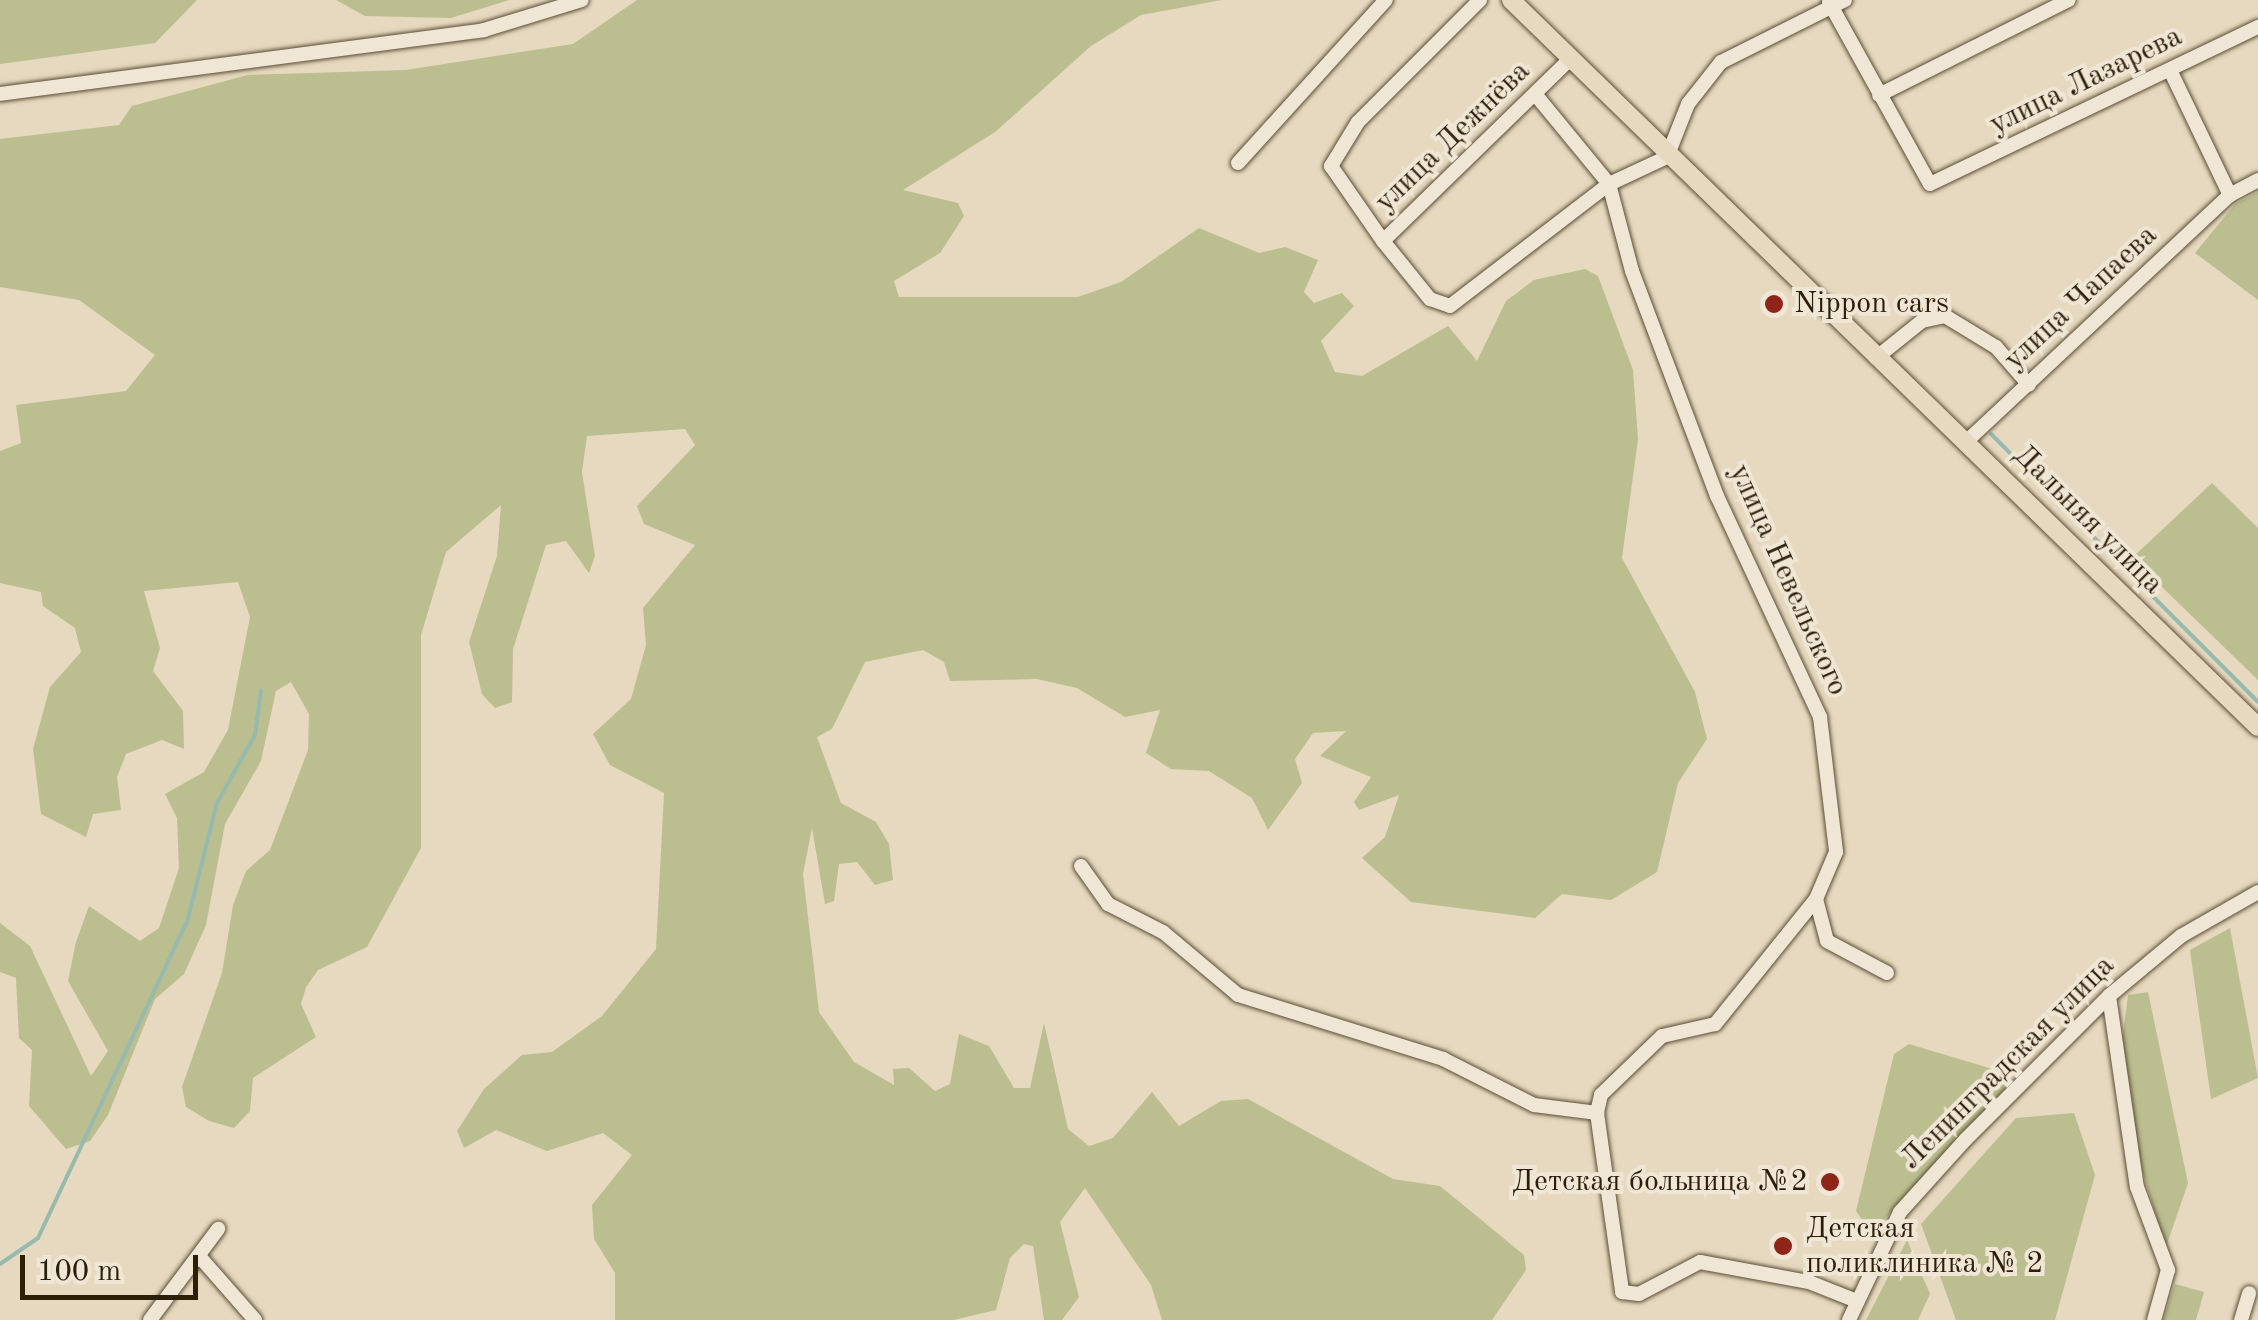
<!DOCTYPE html>
<html>
<head>
<meta charset="utf-8">
<style>
	body { margin:0 }
	#map { position:relative; width:2258px; height:1320px; overflow:hidden; background:#e6d9bf; font-family:"Old Standard TT",serif }
	div>[style] { position:absolute }
	.green>* { inset:0; background:#bbbe8e }
	.stream>* { height:4px; margin:-2px; padding:0 2px; transform-origin:2px; border-radius:2px; background:#97baae }
	.roads { filter:drop-shadow(0 0 2px #5b4d35) drop-shadow(0 0 2px #5b4d35) }
	.minor>* { height:14px; margin:-7px; padding:0 7px; transform-origin:7px; border-radius:7px; background:#efe6d5 }
	.major>* { height:18px; margin:-9px; padding:0 9px; transform-origin:9px; border-radius:9px; background:#e6d9bf }
	.dots>* { width:28px; height:28px; translate:-50% -50%; box-sizing:border-box; border:5px solid #efe6d5; border-radius:50% }
	span { translate:-50% -50%; white-space:nowrap; text-align:center; line-height:1.15; -webkit-text-stroke:8px #efe6d5; paint-order:stroke }
	.street-label { font-size:30px; color:#2d1e07 }
	.poi-label { font-size:30px; color:#2d1e07 }
	.left { translate:0 -50%; text-align:left }
	.right { translate:-100% -50%; text-align:right }
	.scale { position:absolute; left:20px; top:1255px; width:178px; height:45px; box-sizing:border-box; border:5px solid #2d1e07; border-top:0; padding-left:12px; font-size:30px; line-height:35px; white-space:nowrap; color:#2d1e07; -webkit-text-stroke:8px #efe6d5; paint-order:stroke }
</style>
</head>
<body>
<div id="map">
	<div class="green">
		<div style="clip-path:polygon(0 0,197px 0,155px 43px,0 64px)"></div>
		<div style="clip-path:polygon(336px 0,509px 0,451px 18px,365px 16px)"></div>
		<div style="clip-path:polygon(637px 0,1222px 0,1141px 15px,1091px 46px,995px 132px,903px 190px,958px 203px,964px 216px,940px 253px,894px 281px,899px 297px,1078px 297px,1121px 282px,1199px 228px,1259px 253px,1285px 247px,1318px 260px,1304px 292px,1314px 303px,1342px 293px,1354px 306px,1321px 341px,1335px 372px,1362px 376px,1448px 326px,1477px 361px,1506px 301px,1534px 280px,1585px 269px,1598px 276px,1633px 370px,1638px 439px,1622px 558px,1695px 692px,1707px 739px,1678px 783px,1657px 872px,1611px 900px,1562px 894px,1535px 918px,1411px 902px,1362px 858px,1385px 837px,1399px 795px,1359px 810px,1354px 802px,1371px 777px,1320px 756px,1346px 731px,1313px 733px,1295px 759px,1302px 783px,1268px 830px,1252px 798px,1209px 771px,1171px 769px,1146px 753px,1160px 710px,1125px 717px,1077px 688px,1037px 679px,950px 681px,944px 662px,923px 650px,865px 662px,832px 729px,817px 737px,841px 803px,876px 822px,889px 844px,893px 880px,875px 885px,857px 862px,839px 864px,834px 901px,825px 904px,812px 828px,803px 874px,819px 1012px,854px 1062px,894px 1085px,893px 1069px,909px 1068px,935px 1091px,950px 1084px,959px 1034px,989px 1046px,1014px 1088px,1030px 1088px,1044px 1023px,1068px 1129px,1089px 1146px,1113px 1138px,1152px 1092px,1179px 1126px,1221px 1101px,1248px 1099px,1393px 1179px,1440px 1186px,1524px 1255px,1526px 1270px,1492px 1320px,1162px 1320px,1151px 1285px,1085px 1188px,1060px 1222px,1079px 1297px,1062px 1320px,1044px 1320px,1033px 1246px,1024px 1244px,1010px 1258px,996px 1310px,954px 1320px,615px 1320px,615px 1273px,594px 1239px,592px 1205px,632px 1155px,603px 1133px,547px 1151px,496px 1130px,464px 1148px,457px 1131px,484px 1089px,522px 1055px,552px 1052px,602px 1016px,656px 949px,664px 793px,610px 765px,593px 734px,631px 699px,646px 645px,643px 608px,695px 545px,644px 524px,637px 506px,695px 445px,685px 429px,587px 436px,582px 472px,595px 556px,589px 573px,566px 541px,546px 545px,513px 649px,512px 702px,495px 708px,482px 694px,469px 642px,497px 556px,501px 505px,446px 552px,421px 635px,421px 848px,367px 947px,318px 970px,306px 987px,301px 1004px,316px 1037px,253px 1078px,250px 1111px,234px 1128px,209px 1121px,186px 1107px,182px 1087px,222px 973px,233px 905px,246px 871px,270px 850px,308px 750px,309px 714px,291px 682px,276px 691px,261px 761px,225px 824px,206px 925px,184px 974px,155px 999px,108px 1115px,90px 1141px,66px 1149px,29px 1106px,32px 1050px,19px 1038px,16px 978px,0 972px,0 923px,30px 946px,91px 1076px,108px 1051px,68px 981px,76px 942px,89px 906px,140px 941px,159px 928px,179px 868px,177px 818px,165px 794px,204px 772px,228px 730px,250px 617px,238px 582px,144px 591px,160px 648px,153px 671px,183px 711px,184px 749px,162px 740px,126px 754px,117px 777px,121px 810px,93px 814px,86px 837px,41px 814px,33px 749px,50px 687px,81px 652px,75px 628px,43px 606px,41px 592px,0 583px,0 451px,21px 443px,16px 405px,126px 391px,155px 355px,79px 300px,0 287px,0 139px,119px 125px,132px 106px,248px 75px,406px 70px,573px 44px)"></div>
		<div style="clip-path:polygon(2258px 192px,2258px 300px,2195px 253px,2235px 204px)"></div>
		<div style="clip-path:polygon(2212px 483px,2258px 528px,2258px 680px,2132px 558px)"></div>
		<div style="clip-path:polygon(2230px 928px,2258px 1078px,2211px 1099px,2190px 950px)"></div>
		<div style="clip-path:polygon(2148px 992px,2188px 1183px,2166px 1247px,2142px 1170px,2122px 1041px,2128px 995px)"></div>
		<div style="clip-path:polygon(1909px 1044px,2006px 1073px,2007px 1087px,1877px 1227px,1867px 1226px,1856px 1211px,1894px 1054px)"></div>
		<div style="clip-path:polygon(2074px 1113px,2095px 1175px,2055px 1320px,1956px 1320px,1921px 1224px,2016px 1118px)"></div>
		<div style="clip-path:polygon(1907px 1240px,1930px 1294px,1918px 1320px,1866px 1320px)"></div>
		<div style="clip-path:polygon(2175px 1284px,2204px 1292px,2196px 1320px,2163px 1320px)"></div>
	</div>
	<div class="stream">
		<div style="left:1991px;top:434px;width:378px;rotate:45.1deg"></div>
		<div style="left:0;top:1264px;width:46px;rotate:-34.4deg"></div>
		<div style="left:38px;top:1238px;width:349px;rotate:-64.8deg"></div>
		<div style="left:187px;top:922px;width:123px;rotate:-75.9deg"></div>
		<div style="left:217px;top:803px;width:78px;rotate:-60.8deg"></div>
		<div style="left:255px;top:735px;width:45px;rotate:-82.4deg"></div>
	</div>
	<div class="roads">
		<div class="minor">
			<div style="left:1480px;top:0;width:173px;rotate:135deg"></div>
			<div style="left:1358px;top:122px;width:52px;rotate:121.5deg"></div>
			<div style="left:1331px;top:166px;width:91px;rotate:55.3deg"></div>
			<div style="left:1383px;top:241px;width:261px;rotate:-44.2deg"></div>
			<div style="left:1845px;top:0;width:139px;rotate:153.4deg"></div>
			<div style="left:1721px;top:62px;width:53px;rotate:128.2deg"></div>
			<div style="left:1688px;top:104px;width:57px;rotate:111.6deg"></div>
			<div style="left:1667px;top:157px;width:64px;rotate:155deg"></div>
			<div style="left:1609px;top:184px;width:90px;rotate:75.2deg"></div>
			<div style="left:1632px;top:271px;width:241px;rotate:69.3deg"></div>
			<div style="left:1717px;top:496px;width:244px;rotate:65deg"></div>
			<div style="left:1820px;top:717px;width:136px;rotate:83.2deg"></div>
			<div style="left:1836px;top:852px;width:51px;rotate:113.1deg"></div>
			<div style="left:1816px;top:899px;width:43px;rotate:75.3deg"></div>
			<div style="left:1827px;top:941px;width:68px;rotate:28.1deg"></div>
			<div style="left:1829px;top:2px;width:208px;rotate:61deg"></div>
			<div style="left:1930px;top:184px;width:364px;rotate:-25.6deg"></div>
			<div style="left:2170px;top:70px;width:139px;rotate:64.4deg"></div>
			<div style="left:0;top:94px;width:488px;rotate:-7.5deg"></div>
			<div style="left:484px;top:30px;width:102px;rotate:-17deg"></div>
			<div style="left:1879px;top:95px;width:212px;rotate:-26.6deg"></div>
			<div style="left:1238px;top:163px;width:220px;rotate:-47.8deg"></div>
			<div style="left:1383px;top:241px;width:75px;rotate:51deg"></div>
			<div style="left:1430px;top:299px;width:21px;rotate:19deg"></div>
			<div style="left:1450px;top:306px;width:200px;rotate:-37.5deg"></div>
			<div style="left:1609px;top:184px;width:115px;rotate:-129.4deg"></div>
			<div style="left:1876px;top:358px;width:59px;rotate:-38.8deg"></div>
			<div style="left:1922px;top:321px;width:24px;rotate:-12deg"></div>
			<div style="left:1945px;top:316px;width:60px;rotate:31.3deg"></div>
			<div style="left:1996px;top:347px;width:50px;rotate:49deg"></div>
			<div style="left:1968px;top:440px;width:359px;rotate:-43.1deg"></div>
			<div style="left:2230px;top:195px;width:32px;rotate:-28deg"></div>
			<div style="left:1081px;top:866px;width:47px;rotate:54.6deg"></div>
			<div style="left:1108px;top:904px;width:62px;rotate:27deg"></div>
			<div style="left:1163px;top:932px;width:98px;rotate:40deg"></div>
			<div style="left:1238px;top:995px;width:215px;rotate:17.3deg"></div>
			<div style="left:1443px;top:1059px;width:102px;rotate:26.8deg"></div>
			<div style="left:1534px;top:1105px;width:64px;rotate:7.2deg"></div>
			<div style="left:1816px;top:899px;width:161px;rotate:128.9deg"></div>
			<div style="left:1715px;top:1024px;width:54px;rotate:167.2deg"></div>
			<div style="left:1662px;top:1036px;width:85px;rotate:136deg"></div>
			<div style="left:1601px;top:1095px;width:18px;rotate:103deg"></div>
			<div style="left:1597px;top:1113px;width:181px;rotate:82deg"></div>
			<div style="left:1622px;top:1292px;width:17px;rotate:7deg"></div>
			<div style="left:1639px;top:1294px;width:69px;rotate:-27.7deg"></div>
			<div style="left:1700px;top:1262px;width:111px;rotate:10.4deg"></div>
			<div style="left:1809px;top:1282px;width:52px;rotate:21.6deg"></div>
			<div style="left:2109px;top:996px;width:193px;rotate:81.7deg"></div>
			<div style="left:2137px;top:1187px;width:89px;rotate:69.5deg"></div>
			<div style="left:2168px;top:1270px;width:52px;rotate:105.6deg"></div>
			<div style="left:199px;top:1256px;width:85px;rotate:48.8deg"></div>
			<div style="left:150px;top:1320px;width:114px;rotate:-53.2deg"></div>
			<div style="left:1849px;top:1320px;width:119px;rotate:-64.7deg"></div>
			<div style="left:1900px;top:1212px;width:98px;rotate:-47.9deg"></div>
			<div style="left:1966px;top:1139px;width:202px;rotate:-45deg"></div>
			<div style="left:2109px;top:996px;width:94px;rotate:-39.8deg"></div>
			<div style="left:2181px;top:936px;width:89px;rotate:-29.7deg"></div>
			<div style="left:2241px;top:1320px;width:28px;rotate:-73deg"></div>
		</div>
		<div class="major">
			<div style="left:1511px;top:0;width:1042px;rotate:44.22deg"></div>
		</div>
	</div>
	<div class="dots">
		<div style="left:1774px;top:304px;background:#8f2418"></div>
		<div style="left:1830px;top:1182px;background:#8f2418"></div>
		<div style="left:1783px;top:1246px;background:#8f2418"></div>
	</div>
	<div class="street-label">
		<span style="left:2086px;top:81px;rotate:-26deg">улица Лазарева</span>
		<span style="left:1453px;top:137px;rotate:-44deg">улица Дежнёва</span>
		<span style="left:2081px;top:298px;rotate:-43deg">улица Чапаева</span>
		<span style="left:2088px;top:520px;rotate:45deg">Дальняя улица</span>
		<span style="left:1788px;top:580px;rotate:66deg">улица Невельского</span>
		<span style="left:2008px;top:1063px;rotate:-45deg">Ленинградская улица</span>
	</div>
	<div class="poi-label">
		<span class="left" style="left:1794px;top:304px">Nippon cars</span>
		<span class="right" style="left:1808px;top:1182px">Детская больница №2</span>
		<span class="left" style="left:1806px;top:1246px">Детская<br>поликлиника № 2</span>
	</div>
	<div class="scale">100 m</div>
</div>
</body>
</html>
